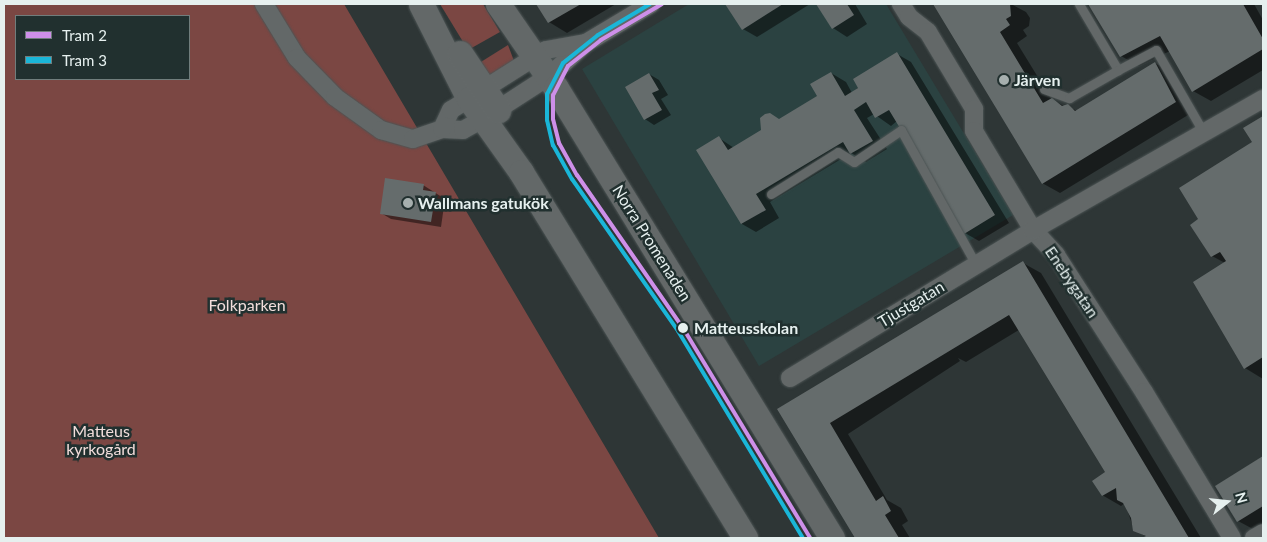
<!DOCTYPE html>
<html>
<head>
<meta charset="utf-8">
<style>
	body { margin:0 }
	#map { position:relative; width:1267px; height:542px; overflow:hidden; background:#2e3636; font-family:Lato,sans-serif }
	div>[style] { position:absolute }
	.built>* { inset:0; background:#2b4241 }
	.green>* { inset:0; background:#7b4743 }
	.shadow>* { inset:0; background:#0007 }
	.building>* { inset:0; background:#656c6c }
	.roads { filter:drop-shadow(0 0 1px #4c5454) drop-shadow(0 0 1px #4c5454) }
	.lane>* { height:9px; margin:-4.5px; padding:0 4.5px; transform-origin:4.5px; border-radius:4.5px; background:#636868 }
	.street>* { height:18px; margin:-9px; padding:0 9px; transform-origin:9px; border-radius:9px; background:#636868 }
	.secondary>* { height:25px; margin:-12.5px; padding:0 12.5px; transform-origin:12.5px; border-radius:12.5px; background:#636868 }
	.tram-1>* { height:4px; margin:-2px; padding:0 2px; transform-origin:2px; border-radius:2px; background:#ce8fe9 }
	.tram-2>* { height:4px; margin:-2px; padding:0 2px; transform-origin:2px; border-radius:2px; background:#1ab6d8 }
	.dots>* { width:14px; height:14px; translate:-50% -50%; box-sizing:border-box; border:2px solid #21302f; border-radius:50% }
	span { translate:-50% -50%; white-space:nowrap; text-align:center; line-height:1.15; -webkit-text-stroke:5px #21302f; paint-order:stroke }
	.poi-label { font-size:16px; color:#e6f0ef; font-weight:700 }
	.left { translate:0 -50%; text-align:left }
	.street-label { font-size:16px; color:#e6f0ef }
	.park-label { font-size:16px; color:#f2dddb }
	.stop-label { font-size:16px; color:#e6f0ef; font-weight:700 }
	.frame { position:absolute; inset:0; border:5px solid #e6f0ef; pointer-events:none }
	.legend { position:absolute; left:15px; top:15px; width:175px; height:65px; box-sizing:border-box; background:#21302f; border:1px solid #707d7c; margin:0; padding:6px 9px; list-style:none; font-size:15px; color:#e6f0ef }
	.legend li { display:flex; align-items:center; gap:10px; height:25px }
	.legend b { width:25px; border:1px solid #707d7c }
	.north { position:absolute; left:1202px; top:477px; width:50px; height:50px; -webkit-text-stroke:4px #21302f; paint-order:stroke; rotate:74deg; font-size:14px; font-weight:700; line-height:20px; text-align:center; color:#e6f0ef }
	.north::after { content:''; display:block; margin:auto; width:18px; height:22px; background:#e6f0ef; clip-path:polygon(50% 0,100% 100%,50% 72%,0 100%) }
</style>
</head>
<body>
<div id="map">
	<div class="built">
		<div style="clip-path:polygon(689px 4px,886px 4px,1013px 215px,759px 366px,582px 69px)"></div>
	</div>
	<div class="green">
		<div style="clip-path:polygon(evenodd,4px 4px,344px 4px,659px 538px,4px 538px,4px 4px,16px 16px,189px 16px,189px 79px,16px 79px,16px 16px)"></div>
		<div style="clip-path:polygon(440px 4px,483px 4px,500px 32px,468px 50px)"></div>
		<div style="clip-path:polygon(508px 45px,514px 61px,488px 76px,476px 65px)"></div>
	</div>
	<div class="shadow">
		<div style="clip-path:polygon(537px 4px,616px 4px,567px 33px,549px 22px)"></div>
		<div style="clip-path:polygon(727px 4px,810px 4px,757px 37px,743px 29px)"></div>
		<div style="clip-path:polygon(817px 4px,855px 4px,867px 24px,847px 37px,833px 28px)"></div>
		<div style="clip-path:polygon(934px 4px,1011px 4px,1026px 12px,1030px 18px,1029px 26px,1023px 30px,1027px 36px,1017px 43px,1052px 100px,1064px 106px,1078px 111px,1155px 63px,1173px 74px,1193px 112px,1060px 193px,1042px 183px)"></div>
		<div style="clip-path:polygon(1090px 4px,1254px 4px,1263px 20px,1263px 70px,1211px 101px,1193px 91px,1170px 51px,1139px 66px,1121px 56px)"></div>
		<div style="clip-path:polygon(897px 54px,911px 62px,1009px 223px,979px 241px,965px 233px,897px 121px,891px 126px,874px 114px,867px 118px,887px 149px,866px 162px,851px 153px,770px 202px,779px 218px,756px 232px,742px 224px,698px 151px,719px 138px,734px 148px,818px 96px,831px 73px,846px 82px,852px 93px)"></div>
		<div style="clip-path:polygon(649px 74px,659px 80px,668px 95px,661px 99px,671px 115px,654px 125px,645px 119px)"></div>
		<div style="clip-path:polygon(1263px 117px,1263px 379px,1245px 368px,1225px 263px,1212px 256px,1200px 219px,1254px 143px,1245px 129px)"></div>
		<div style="clip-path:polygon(423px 185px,445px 199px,441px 227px,391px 219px,381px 213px)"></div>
		<div style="clip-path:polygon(1023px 263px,1041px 273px,1201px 538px,1144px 538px,1147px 537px,1134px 530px,1125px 503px,1121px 506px,1102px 495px,1107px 473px,1019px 330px,966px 362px,958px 358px,960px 361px,848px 434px,887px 500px,901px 508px,908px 521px,902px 525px,910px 538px,856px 538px,779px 410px)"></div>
		<div style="clip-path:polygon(1263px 458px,1263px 523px,1253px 529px,1238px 521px,1216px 486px)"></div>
	</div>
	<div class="building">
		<div style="clip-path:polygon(536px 4px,581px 4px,548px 23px)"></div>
		<div style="clip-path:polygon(725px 4px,783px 4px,742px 30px)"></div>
		<div style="clip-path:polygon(816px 4px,847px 4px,854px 15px,832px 29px)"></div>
		<div style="clip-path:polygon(933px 4px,1010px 4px,1011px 16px,1006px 19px,1010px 25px,1000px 32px,1043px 103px,1052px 98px,1062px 106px,1068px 104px,1075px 111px,1155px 62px,1176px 102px,1042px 184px)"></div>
		<div style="clip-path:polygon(1088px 4px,1243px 4px,1263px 39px,1263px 49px,1192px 92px,1160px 36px,1120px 57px)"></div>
		<div style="clip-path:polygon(897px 52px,995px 215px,964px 234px,889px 110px,875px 118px,866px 102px,854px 110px,873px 141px,850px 154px,843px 142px,756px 194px,766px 210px,741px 224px,696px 150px,719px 136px,728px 150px,761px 130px,760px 118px,765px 114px,770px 113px,779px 119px,817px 96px,810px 84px,831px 72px,845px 96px,858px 88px,853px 79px)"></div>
		<div style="clip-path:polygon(649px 73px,659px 90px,652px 93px,662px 110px,644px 120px,625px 87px)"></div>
		<div style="clip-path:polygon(1263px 116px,1263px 357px,1244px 369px,1193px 282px,1226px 261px,1220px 252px,1211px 257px,1190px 225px,1198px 219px,1179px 188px,1252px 142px,1243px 128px)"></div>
		<div style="clip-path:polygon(385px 178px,424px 184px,423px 190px,436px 192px,431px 222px,380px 214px)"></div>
		<div style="clip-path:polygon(1023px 261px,1189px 538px,1142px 538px,1146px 536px,1133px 531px,1131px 518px,1123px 503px,1117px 500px,1116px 488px,1102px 496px,1092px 481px,1105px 472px,1009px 315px,830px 423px,876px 501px,883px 496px,891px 511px,885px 515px,899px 538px,855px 538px,777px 409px)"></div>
		<div style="clip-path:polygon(1263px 456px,1263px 506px,1237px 522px,1215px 486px)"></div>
	</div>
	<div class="roads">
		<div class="lane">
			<div style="left:1079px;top:4px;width:77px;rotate:59.4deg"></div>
			<div style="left:1118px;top:70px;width:43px;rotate:-27.8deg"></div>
			<div style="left:1156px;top:50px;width:96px;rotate:60deg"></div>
			<div style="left:1044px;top:89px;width:27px;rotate:20deg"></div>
			<div style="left:1069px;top:98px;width:56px;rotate:-29.7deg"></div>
			<div style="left:771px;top:194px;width:79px;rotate:-32.1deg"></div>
			<div style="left:838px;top:152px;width:19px;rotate:32deg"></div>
			<div style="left:854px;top:162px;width:57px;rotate:-34.2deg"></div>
			<div style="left:901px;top:130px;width:154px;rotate:60.9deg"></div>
		</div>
		<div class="street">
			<div style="left:264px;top:4px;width:63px;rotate:58.6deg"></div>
			<div style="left:297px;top:58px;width:54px;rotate:45.7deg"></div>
			<div style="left:335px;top:97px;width:57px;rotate:35.7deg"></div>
			<div style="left:381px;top:130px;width:33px;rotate:16deg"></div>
			<div style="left:413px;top:139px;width:31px;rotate:-19deg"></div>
			<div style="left:442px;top:129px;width:21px;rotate:3deg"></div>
			<div style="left:463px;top:130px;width:23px;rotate:-29deg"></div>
			<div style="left:483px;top:119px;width:77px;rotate:-32.9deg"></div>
			<div style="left:548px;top:77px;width:51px;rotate:-41.8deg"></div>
			<div style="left:586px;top:43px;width:76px;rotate:-31deg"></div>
			<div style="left:901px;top:4px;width:15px;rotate:58deg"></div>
			<div style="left:909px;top:17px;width:24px;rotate:38deg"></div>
			<div style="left:928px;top:32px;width:90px;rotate:59.1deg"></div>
			<div style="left:974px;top:109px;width:22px;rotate:90deg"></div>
			<div style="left:974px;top:131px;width:115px;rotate:59.2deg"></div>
			<div style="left:1033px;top:230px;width:34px;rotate:47deg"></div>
			<div style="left:1056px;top:255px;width:163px;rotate:57.3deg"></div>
			<div style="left:1144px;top:392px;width:170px;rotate:58.9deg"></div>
			<div style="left:442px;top:129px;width:21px;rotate:-65deg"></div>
			<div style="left:451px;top:110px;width:112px;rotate:-32.3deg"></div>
			<div style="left:546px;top:50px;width:41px;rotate:-9.9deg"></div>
			<div style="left:790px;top:378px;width:285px;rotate:-31.3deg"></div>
			<div style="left:1033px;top:230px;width:265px;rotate:-29.7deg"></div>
			<div style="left:1254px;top:538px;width:10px;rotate:-29deg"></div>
		</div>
		<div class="secondary">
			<div style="left:421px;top:4px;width:106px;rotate:63.2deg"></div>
			<div style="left:469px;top:99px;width:90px;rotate:54.5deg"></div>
			<div style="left:521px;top:172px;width:429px;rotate:58.5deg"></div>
			<div style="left:498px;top:4px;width:102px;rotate:55.4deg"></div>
			<div style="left:556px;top:88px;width:528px;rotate:58.48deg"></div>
			<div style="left:460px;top:53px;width:69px;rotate:56.3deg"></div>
		</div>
	</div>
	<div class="tram-1">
		<div style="left:662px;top:4px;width:71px;rotate:149.5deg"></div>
		<div style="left:601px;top:40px;width:42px;rotate:141.8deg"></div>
		<div style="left:568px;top:66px;width:33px;rotate:117deg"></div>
		<div style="left:553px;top:95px;width:24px;rotate:90deg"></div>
		<div style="left:553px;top:119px;width:25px;rotate:76deg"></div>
		<div style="left:559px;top:143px;width:37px;rotate:61deg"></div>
		<div style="left:577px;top:175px;width:186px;rotate:55.3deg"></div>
		<div style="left:683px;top:328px;width:245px;rotate:58.8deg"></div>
	</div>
	<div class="tram-2">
		<div style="left:650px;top:4px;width:61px;rotate:149.2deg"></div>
		<div style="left:598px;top:35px;width:45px;rotate:141.3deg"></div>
		<div style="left:563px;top:63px;width:35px;rotate:117deg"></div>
		<div style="left:547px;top:94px;width:26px;rotate:90deg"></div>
		<div style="left:547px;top:120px;width:26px;rotate:77deg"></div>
		<div style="left:553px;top:145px;width:39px;rotate:61deg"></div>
		<div style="left:572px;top:179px;width:185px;rotate:55.1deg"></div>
		<div style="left:678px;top:331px;width:242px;rotate:58.9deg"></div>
	</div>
	<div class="dots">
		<div style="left:1004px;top:80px;background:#a6afae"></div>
		<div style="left:408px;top:203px;background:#a6afae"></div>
		<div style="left:683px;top:328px;background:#e6f0ef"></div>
	</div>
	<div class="poi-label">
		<span class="left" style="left:1014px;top:80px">Järven</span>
		<span class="left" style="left:418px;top:203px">Wallmans gatukök</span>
	</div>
	<div class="street-label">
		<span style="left:652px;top:243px;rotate:58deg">Norra Promenaden</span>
		<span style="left:1072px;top:282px;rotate:56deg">Enebygatan</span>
		<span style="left:911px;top:304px;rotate:-31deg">Tjustgatan</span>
	</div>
	<div class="park-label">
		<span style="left:247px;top:305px">Folkparken</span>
		<span style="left:101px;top:440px">Matteus<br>kyrkogård</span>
	</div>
	<div class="stop-label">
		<span class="left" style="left:694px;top:328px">Matteusskolan</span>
	</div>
	<div class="frame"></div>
	<ul class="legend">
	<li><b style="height:6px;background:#ce8fe9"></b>Tram 2</li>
	<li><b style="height:6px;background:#1ab6d8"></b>Tram 3</li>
	</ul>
	<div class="north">N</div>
</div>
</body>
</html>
